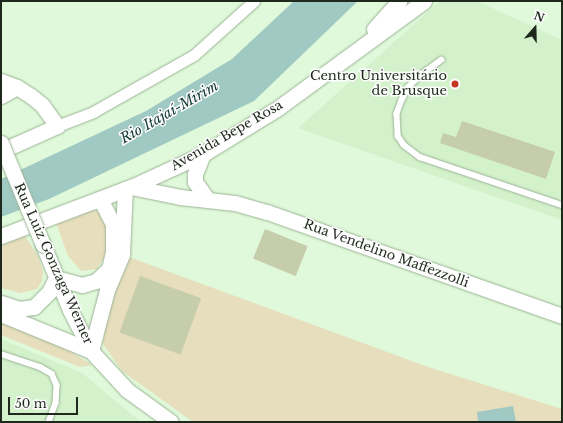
<!DOCTYPE html>
<html>
<head>
<meta charset="utf-8">
<style>
	body { margin:0 }
	#map { position:relative; width:563px; height:423px; overflow:hidden; background:#e0f9da; font-family:"Libre Baskerville",serif }
	div>[style] { position:absolute }
	.built>* { inset:0; background:#d3f1cb }
	.green>* { inset:0; background:#e6debc }
	.water>* { inset:0; background:#9fc9c2 }
	.building>* { inset:0; background:#c5cdab; transform-origin:0 0 }
	.roads { filter:drop-shadow(0 0 1px #9bb396) drop-shadow(0 0 1px #9bb396) }
	.lane>* { height:5.5px; margin:-2.75px; padding:0 2.75px; transform-origin:2.75px; border-radius:2.75px; background:#fff }
	.street>* { height:11px; margin:-5.5px; padding:0 5.5px; transform-origin:5.5px; border-radius:5.5px; background:#fff }
	.secondary>* { height:15px; margin:-7.5px; padding:0 7.5px; transform-origin:7.5px; border-radius:7.5px; background:#fff }
	.bridges { filter:drop-shadow(0 0 1px #9bb396) drop-shadow(0 0 1px #9bb396) }
	.secondary-bridge>* { height:15px; margin:-7.5px; padding:0 7.5px; transform-origin:7.5px; border-radius:7.5px; background:#fff }
	.dots>* { width:11px; height:11px; translate:-50% -50%; box-sizing:border-box; border:2px solid #fdfdfd; border-radius:50% }
	span { translate:-50% -50%; white-space:nowrap; text-align:center; line-height:1.15; -webkit-text-stroke:3px #fdfdfd; paint-order:stroke }
	.poi-label { font-size:13px; color:#1f281d }
	.right { translate:-100% -50%; text-align:right }
	.street-label { font-size:13px; color:#1f281d }
	.water-label { font-size:14px; color:#143c36; font-style:italic }
	.frame { position:absolute; inset:0; border:2px solid #1f281d; pointer-events:none }
	.north { position:absolute; left:515px; top:8px; width:40px; height:40px; -webkit-text-stroke:3px #fdfdfd; paint-order:stroke; rotate:20deg; font-size:11px; font-weight:700; line-height:16px; text-align:center; color:#1f281d }
	.north::after { content:''; display:block; margin:auto; width:14px; height:18px; background:#1f281d; clip-path:polygon(50% 0,100% 100%,50% 72%,0 100%) }
	.scale { position:absolute; left:8px; top:397px; width:70px; height:18px; box-sizing:border-box; border:2px solid #1f281d; border-top:0; padding-left:5px; font-size:12px; line-height:14px; white-space:nowrap; color:#1f281d; -webkit-text-stroke:3px #fdfdfd; paint-order:stroke }
</style>
</head>
<body>
<div id="map">
	<div class="built">
		<div style="clip-path:polygon(440px 1px,477px 1px,562px 40px,562px 220px,298px 128px)"></div>
		<div style="clip-path:polygon(1px 339px,82px 373px,141px 422px,1px 422px)"></div>
	</div>
	<div class="green">
		<div style="clip-path:polygon(93px 210px,101px 213px,109px 222px,106px 255px,97px 269px,81px 271px,68px 256px,55px 220px)"></div>
		<div style="clip-path:polygon(18px 236px,25px 236px,38px 256px,43px 271px,42px 281px,37px 289px,21px 293px,1px 288px,1px 246px,3px 242px)"></div>
		<div style="clip-path:polygon(126px 256px,428px 367px,562px 409px,562px 422px,193px 422px,122px 371px,103px 344px,107px 312px)"></div>
		<div style="clip-path:polygon(1px 320px,68px 350px,92px 365px,80px 367px,1px 335px)"></div>
	</div>
	<div class="water">
		<div style="clip-path:polygon(294px 1px,358px 1px,254px 101px,49px 199px,1px 217px,1px 179px,146px 111px,232px 59px)"></div>
		<div style="clip-path:polygon(513px 406px,516px 422px,478px 422px,477px 412px)"></div>
	</div>
	<div class="building">
		<div style="clip-path:polygon(462px 121px,555px 152px,546px 179px,440px 143px,443px 133px,456px 137px)"></div>
		<div style="left:265px;top:229px;width:46px;height:32px;rotate:22deg"></div>
		<div style="left:140px;top:276px;width:65px;height:60px;rotate:20deg"></div>
	</div>
	<div class="roads">
		<div class="lane">
			<div style="left:442px;top:60px;width:26px;rotate:144deg"></div>
			<div style="left:421px;top:75px;width:17px;rotate:135deg"></div>
			<div style="left:409px;top:87px;width:15px;rotate:118deg"></div>
			<div style="left:402px;top:100px;width:15px;rotate:110deg"></div>
			<div style="left:397px;top:114px;width:22px;rotate:87deg"></div>
			<div style="left:398px;top:136px;width:11px;rotate:56deg"></div>
			<div style="left:404px;top:145px;width:20px;rotate:37deg"></div>
			<div style="left:420px;top:157px;width:150px;rotate:18.7deg"></div>
			<div style="left:1px;top:354px;width:41px;rotate:18.4deg"></div>
			<div style="left:40px;top:367px;width:14px;rotate:30deg"></div>
			<div style="left:52px;top:374px;width:12px;rotate:66deg"></div>
			<div style="left:57px;top:385px;width:18px;rotate:93deg"></div>
			<div style="left:56px;top:403px;width:20px;rotate:110deg"></div>
		</div>
		<div class="street">
			<div style="left:57px;top:126px;width:39px;rotate:-21deg"></div>
			<div style="left:93px;top:112px;width:116px;rotate:-29.4deg"></div>
			<div style="left:194px;top:55px;width:81px;rotate:-42deg"></div>
		</div>
		<div class="secondary">
			<div style="left:374px;top:29px;width:38px;rotate:-48deg"></div>
			<div style="left:1px;top:81px;width:17px;rotate:21deg"></div>
			<div style="left:17px;top:87px;width:17px;rotate:33deg"></div>
			<div style="left:31px;top:96px;width:14px;rotate:39deg"></div>
			<div style="left:42px;top:105px;width:26px;rotate:54deg"></div>
			<div style="left:57px;top:126px;width:61px;rotate:155.9deg"></div>
			<div style="left:1px;top:96px;width:18px;rotate:-29deg"></div>
			<div style="left:203px;top:154px;width:22px;rotate:112deg"></div>
			<div style="left:195px;top:174px;width:8px;rotate:90deg"></div>
			<div style="left:195px;top:182px;width:22px;rotate:54deg"></div>
			<div style="left:131px;top:187px;width:50px;rotate:11.5deg"></div>
			<div style="left:180px;top:197px;width:55px;rotate:6.2deg"></div>
			<div style="left:235px;top:203px;width:33px;rotate:16deg"></div>
			<div style="left:267px;top:212px;width:313px;rotate:19.4deg"></div>
			<div style="left:1px;top:236px;width:139px;rotate:-20.7deg"></div>
			<div style="left:131px;top:187px;width:79px;rotate:-24.6deg"></div>
			<div style="left:203px;top:154px;width:88px;rotate:-31.5deg"></div>
			<div style="left:278px;top:108px;width:181px;rotate:-36.2deg"></div>
			<div style="left:43px;top:245px;width:70px;rotate:67.4deg"></div>
			<div style="left:70px;top:310px;width:46px;rotate:62.9deg"></div>
			<div style="left:91px;top:351px;width:53px;rotate:47.3deg"></div>
			<div style="left:127px;top:390px;width:54px;rotate:36deg"></div>
			<div style="left:56px;top:278px;width:27px;rotate:15deg"></div>
			<div style="left:82px;top:285px;width:15px;rotate:-16deg"></div>
			<div style="left:96px;top:281px;width:18px;rotate:-43deg"></div>
			<div style="left:109px;top:269px;width:17px;rotate:-77deg"></div>
			<div style="left:113px;top:252px;width:28px;rotate:-90deg"></div>
			<div style="left:113px;top:224px;width:28px;rotate:-117deg"></div>
			<div style="left:1px;top:303px;width:19px;rotate:18deg"></div>
			<div style="left:19px;top:309px;width:15px;rotate:-8deg"></div>
			<div style="left:34px;top:307px;width:21px;rotate:-45deg"></div>
			<div style="left:49px;top:292px;width:16px;rotate:-63deg"></div>
			<div style="left:1px;top:314px;width:97px;rotate:22.3deg"></div>
			<div style="left:91px;top:351px;width:63px;rotate:-75.3deg"></div>
			<div style="left:107px;top:290px;width:39px;rotate:-67deg"></div>
			<div style="left:122px;top:254px;width:65px;rotate:-87.4deg"></div>
		</div>
	</div>
	<div class="bridges">
		<div class="secondary-bridge">
			<div style="left:1px;top:143px;width:110px;rotate:67.6deg"></div>
		</div>
	</div>
	<div class="dots">
		<div style="left:455px;top:84px;background:#c33723"></div>
	</div>
	<div class="poi-label">
		<span class="right" style="left:447px;top:84px">Centro Universitário<br>de Brusque</span>
	</div>
	<div class="street-label">
		<span style="left:227px;top:136px;rotate:-30deg">Avenida Bepe Rosa</span>
		<span style="left:386px;top:254px;rotate:20deg">Rua Vendelino Maffezzolli</span>
		<span style="left:53px;top:264px;rotate:66deg">Rua Luiz Gonzaga Werner</span>
	</div>
	<div class="water-label">
		<span style="left:169px;top:112px;rotate:-30deg">Rio Itajaí-Mirim</span>
	</div>
	<div class="frame"></div>
	<div class="north">N</div>
	<div class="scale">50 m</div>
</div>
</body>
</html>
